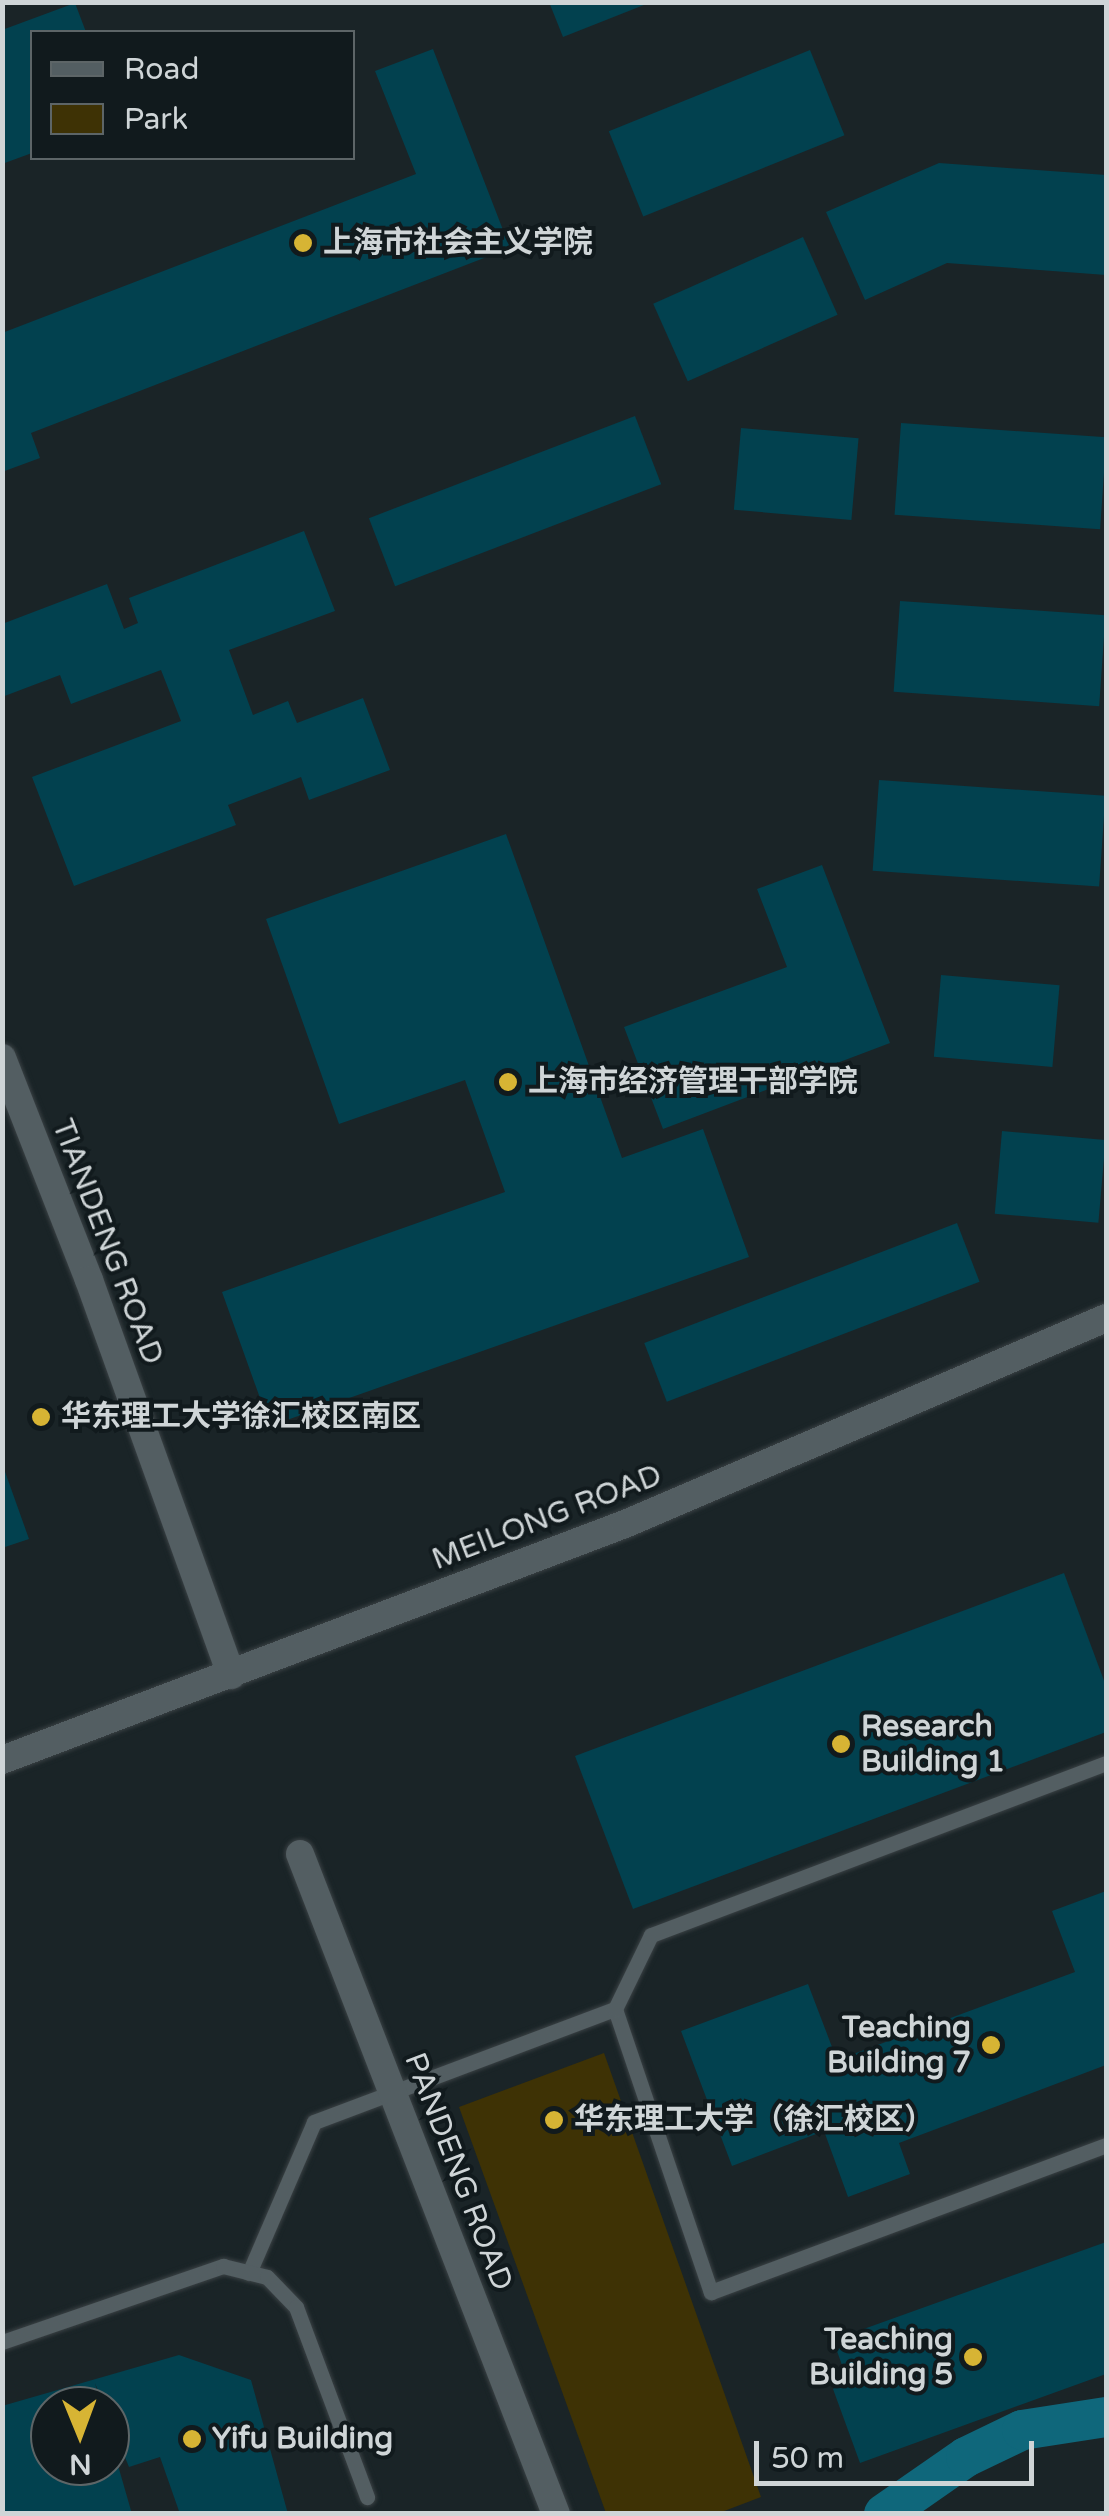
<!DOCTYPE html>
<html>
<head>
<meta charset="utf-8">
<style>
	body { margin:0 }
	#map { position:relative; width:1109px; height:2516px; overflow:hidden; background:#1a2427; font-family:"Varela Round","Noto Sans SC",sans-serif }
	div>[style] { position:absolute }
	.green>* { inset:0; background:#3e3205 }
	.canal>* { height:40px; margin:-20px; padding:0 20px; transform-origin:20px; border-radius:20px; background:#0f677b }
	.building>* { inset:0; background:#02414f; transform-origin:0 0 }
	.roads { filter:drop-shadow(0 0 2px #3a4144) drop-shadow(0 0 2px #3a4144) }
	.service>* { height:15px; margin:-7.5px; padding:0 7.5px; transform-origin:7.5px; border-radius:7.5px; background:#535e62 }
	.minor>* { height:28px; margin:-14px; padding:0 14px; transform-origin:14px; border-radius:14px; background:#535e62 }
	.tertiary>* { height:28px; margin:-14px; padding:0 14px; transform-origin:14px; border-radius:14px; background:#535e62 }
	.dots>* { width:28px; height:28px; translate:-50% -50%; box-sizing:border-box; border:5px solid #111a1d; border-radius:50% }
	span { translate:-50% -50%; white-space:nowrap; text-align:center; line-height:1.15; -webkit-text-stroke:8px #111a1d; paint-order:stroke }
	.poi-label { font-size:30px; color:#cfd5d7; font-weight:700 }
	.left { translate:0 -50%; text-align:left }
	.right { translate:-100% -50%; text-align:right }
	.street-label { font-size:30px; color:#cfd5d7 }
	.frame { position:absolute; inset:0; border:5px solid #cfd5d7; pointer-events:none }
	.legend { position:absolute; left:30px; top:30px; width:325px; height:130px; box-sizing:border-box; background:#111a1d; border:2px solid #5d6567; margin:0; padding:12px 18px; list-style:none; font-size:30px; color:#cfd5d7 }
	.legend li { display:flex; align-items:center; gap:20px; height:50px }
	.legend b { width:50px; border:2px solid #5d6567 }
	.north { position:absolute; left:30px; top:2386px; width:100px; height:100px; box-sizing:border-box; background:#111a1d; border:2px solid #5d6567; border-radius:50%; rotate:179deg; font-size:28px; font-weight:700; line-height:40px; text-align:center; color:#cfd5d7 }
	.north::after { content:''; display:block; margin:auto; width:35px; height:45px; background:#d7b434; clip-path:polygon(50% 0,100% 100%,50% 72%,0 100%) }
	.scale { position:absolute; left:754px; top:2441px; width:280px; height:45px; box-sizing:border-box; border:5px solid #cfd5d7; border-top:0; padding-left:12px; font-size:30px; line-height:35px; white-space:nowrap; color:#cfd5d7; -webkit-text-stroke:8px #111a1d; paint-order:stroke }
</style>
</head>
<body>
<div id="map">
	<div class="green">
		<div style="clip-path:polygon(604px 2053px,761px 2497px,719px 2513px,606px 2513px,459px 2107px)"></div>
	</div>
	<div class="canal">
		<div style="left:884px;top:2514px;width:100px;rotate:-34.8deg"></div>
		<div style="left:966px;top:2457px;width:62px;rotate:-25.7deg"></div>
		<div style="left:1022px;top:2430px;width:85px;rotate:-8.8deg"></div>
	</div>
	<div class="building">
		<div style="clip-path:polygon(549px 2px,649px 2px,649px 3px,563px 37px)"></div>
		<div style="clip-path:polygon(75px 3px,86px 32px,32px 32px,32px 153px,2px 164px,2px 30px)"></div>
		<div style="clip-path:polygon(433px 49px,510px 248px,31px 433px,40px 458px,2px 472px,2px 333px,416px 174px,375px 71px)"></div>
		<div style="left:810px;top:50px;width:92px;height:217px;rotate:68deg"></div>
		<div style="clip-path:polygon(939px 163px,1106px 175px,1106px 275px,947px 263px,865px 300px,826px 212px)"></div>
		<div style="left:803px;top:237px;width:85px;height:164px;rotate:66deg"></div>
		<div style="left:635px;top:416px;width:73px;height:285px;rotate:69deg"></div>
		<div style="left:901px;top:423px;width:206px;height:92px;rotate:4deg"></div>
		<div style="left:741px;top:428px;width:118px;height:82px;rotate:5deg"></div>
		<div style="clip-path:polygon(304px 531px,335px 611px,229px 650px,253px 715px,288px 701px,297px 723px,363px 698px,390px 770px,309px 800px,301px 777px,228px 805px,236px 825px,74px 886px,32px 777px,181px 721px,161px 670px,71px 704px,60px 675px,2px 697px,2px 624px,107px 584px,124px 629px,138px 623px,129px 598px)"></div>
		<div style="left:900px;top:601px;width:206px;height:91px;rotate:4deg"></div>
		<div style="left:879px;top:780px;width:227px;height:91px;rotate:4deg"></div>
		<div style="clip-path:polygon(506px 834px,622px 1158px,703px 1129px,749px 1257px,270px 1426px,222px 1292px,505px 1192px,465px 1080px,339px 1124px,266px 919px)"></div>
		<div style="clip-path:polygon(822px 865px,890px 1043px,663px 1129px,624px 1027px,787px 967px,757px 889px)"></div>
		<div style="left:941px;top:975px;width:119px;height:82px;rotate:5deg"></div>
		<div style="left:1002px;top:1131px;width:104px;height:83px;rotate:5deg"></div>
		<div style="left:957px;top:1223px;width:63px;height:335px;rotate:69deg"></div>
		<div style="clip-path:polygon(3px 1466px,29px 1539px,2px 1548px,2px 1467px)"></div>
		<div style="clip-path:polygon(1064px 1573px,1106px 1686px,1106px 1732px,633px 1909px,575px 1756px)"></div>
		<div style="clip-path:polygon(1106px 1891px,1106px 2065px,899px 2143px,910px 2174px,848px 2197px,824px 2131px,732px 2166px,681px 2031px,808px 1984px,837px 2060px,1075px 1972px,1052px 1911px)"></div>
		<div style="clip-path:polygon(1106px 2242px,1106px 2374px,860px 2463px,833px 2389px,847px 2379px,833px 2340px)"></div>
		<div style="clip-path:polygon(179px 2355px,251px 2380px,288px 2514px,180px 2514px,160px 2457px,129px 2467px,110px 2421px,110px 2406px,104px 2406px,95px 2383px,101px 2406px,50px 2406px,50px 2466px,110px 2466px,111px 2441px,132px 2514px,2px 2514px,2px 2406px)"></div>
	</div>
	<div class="roads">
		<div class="service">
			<div style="left:615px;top:2009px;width:299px;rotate:71.3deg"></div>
			<div style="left:711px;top:2292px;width:421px;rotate:-20.4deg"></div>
			<div style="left:249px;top:2273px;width:164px;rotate:-66.7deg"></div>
			<div style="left:314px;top:2122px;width:322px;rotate:-20.6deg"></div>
			<div style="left:615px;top:2009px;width:82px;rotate:-64.1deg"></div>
			<div style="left:651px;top:1935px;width:486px;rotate:-20.7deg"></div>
			<div style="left:2px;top:2342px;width:234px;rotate:-19deg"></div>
			<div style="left:223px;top:2266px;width:45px;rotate:14deg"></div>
			<div style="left:267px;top:2277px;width:42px;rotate:46deg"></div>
			<div style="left:296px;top:2307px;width:203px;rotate:69.5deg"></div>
		</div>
		<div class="minor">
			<div style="left:2px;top:1058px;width:238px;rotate:68.6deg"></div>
			<div style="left:89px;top:1280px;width:420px;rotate:70.2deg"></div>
			<div style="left:300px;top:1854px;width:708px;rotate:68.8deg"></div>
		</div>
		<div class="tertiary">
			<div style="left:2px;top:1760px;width:666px;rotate:-20.75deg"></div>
			<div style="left:625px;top:1524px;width:523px;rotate:-23.18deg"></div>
		</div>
	</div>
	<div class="dots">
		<div style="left:303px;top:243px;background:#d7b434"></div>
		<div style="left:508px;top:1082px;background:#d7b434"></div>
		<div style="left:41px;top:1417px;background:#d7b434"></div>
		<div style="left:841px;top:1744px;background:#d7b434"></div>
		<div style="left:991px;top:2045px;background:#d7b434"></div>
		<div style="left:554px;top:2120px;background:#d7b434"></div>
		<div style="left:973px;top:2357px;background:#d7b434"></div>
		<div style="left:192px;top:2439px;background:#d7b434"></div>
	</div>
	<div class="poi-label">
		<span class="left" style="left:323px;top:243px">上海市社会主义学院</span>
		<span class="left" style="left:528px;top:1082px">上海市经济管理干部学院</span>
		<span class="left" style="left:61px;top:1417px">华东理工大学徐汇校区南区</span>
		<span class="left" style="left:861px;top:1744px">Research<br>Building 1</span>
		<span class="right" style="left:971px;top:2045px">Teaching<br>Building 7</span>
		<span class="left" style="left:574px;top:2120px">华东理工大学（徐汇校区）</span>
		<span class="right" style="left:953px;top:2357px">Teaching<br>Building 5</span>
		<span class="left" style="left:212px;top:2439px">Yifu Building</span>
	</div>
	<div class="street-label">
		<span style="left:107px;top:1242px;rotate:69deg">TIANDENG ROAD</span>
		<span style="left:547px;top:1518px;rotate:-21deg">MEILONG ROAD</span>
		<span style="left:458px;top:2172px;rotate:69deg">PANDENG ROAD</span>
	</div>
	<div class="frame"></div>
	<ul class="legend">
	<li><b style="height:12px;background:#535e62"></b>Road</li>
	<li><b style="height:28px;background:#3e3205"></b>Park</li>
	</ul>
	<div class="north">N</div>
	<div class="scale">50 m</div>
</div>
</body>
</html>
